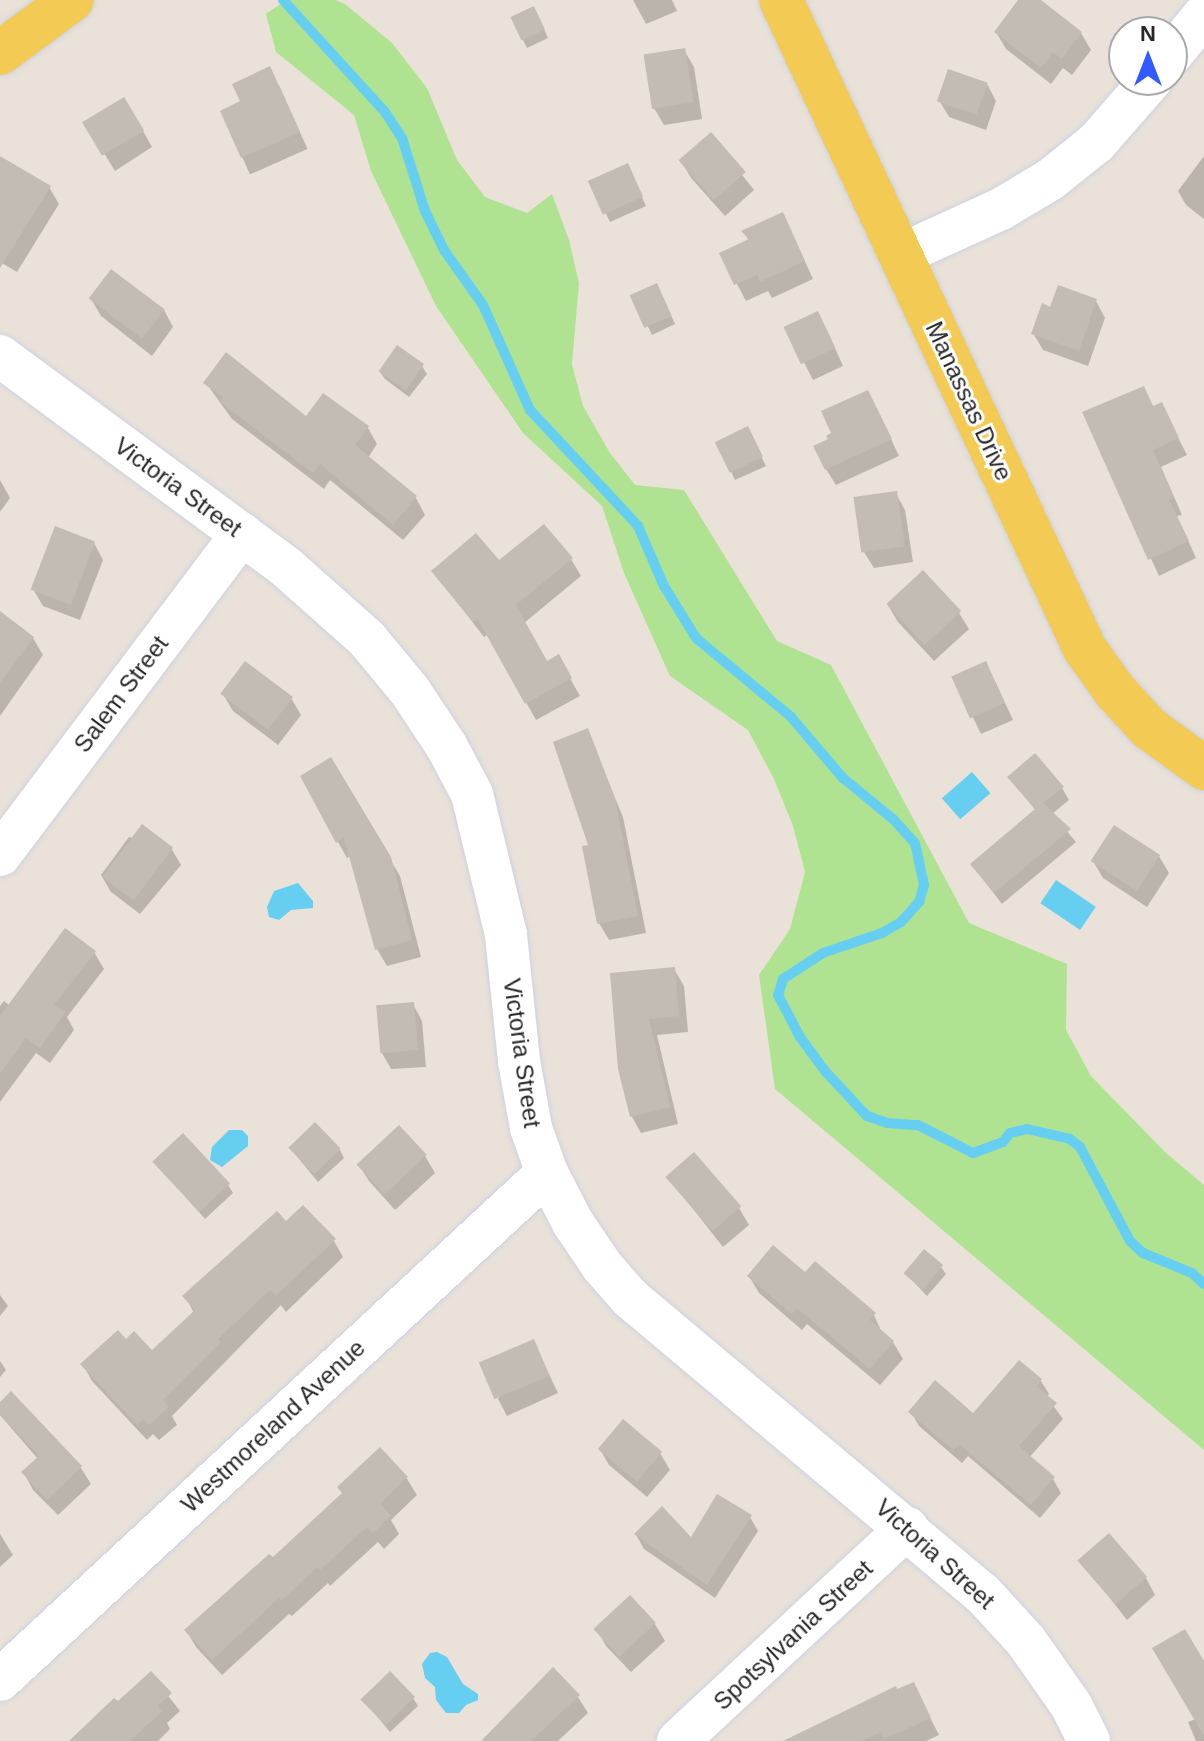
<!DOCTYPE html>
<html>
<head>
<meta charset="utf-8">
<style>
	body { margin:0 }
	#map { position:relative; width:1204px; height:1741px; overflow:hidden; background:#eae2d8; font-family:Helvetica,sans-serif }
	div>[style] { position:absolute }
	.green>* { inset:0; background:#afe392 }
	.water>* { inset:0; background:#66cff1; transform-origin:0 0 }
	.shadow>* { inset:0; background:#0003; transform-origin:0 0 }
	.stream>* { height:10px; margin:-5px; padding:0 5px; transform-origin:5px; border-radius:5px; background:#66cff1 }
	.building>* { inset:0; background:#c2bcb5; transform-origin:0 0 }
	.roads { filter:drop-shadow(0 0 2px #cdd1e1) drop-shadow(0 0 2px #cdd1e1) }
	.minor>* { height:42px; margin:-21px; padding:0 21px; transform-origin:21px; border-radius:21px; background:#fff }
	.major>* { height:44px; margin:-22px; padding:0 22px; transform-origin:22px; border-radius:22px; background:#f3cb54 }
	span { translate:-50% -50%; white-space:nowrap; text-align:center; line-height:1.15; -webkit-text-stroke:6px #fff; paint-order:stroke }
	.street-label { font-size:24px; color:#272727 }
	.north { position:absolute; left:1108px; top:16px; width:80px; height:80px; box-sizing:border-box; background:#fff; border:2px solid #a9a9a9; border-radius:50%; rotate:0deg; font-size:22px; font-weight:700; line-height:32px; text-align:center; color:#272727 }
	.north::after { content:''; display:block; margin:auto; width:28px; height:36px; background:#315bfe; clip-path:polygon(50% 0,100% 100%,50% 72%,0 100%) }
</style>
</head>
<body>
<div id="map">
	<div class="green">
		<div style="clip-path:polygon(286px 0,335px 0,345px 4px,392px 43px,427px 88px,457px 160px,485px 197px,527px 213px,552px 194px,569px 240px,579px 283px,572px 364px,583px 406px,610px 453px,635px 485px,684px 490px,777px 641px,831px 665px,969px 923px,1067px 964px,1066px 1030px,1091px 1076px,1165px 1152px,1204px 1185px,1204px 1450px,775px 1089px,759px 975px,790px 929px,805px 872px,793px 826px,774px 779px,748px 730px,670px 676px,624px 573px,602px 506px,523px 433px,436px 306px,371px 171px,354px 115px,276px 52px,266px 14px)"></div>
	</div>
	<div class="water">
		<div style="left:972px;top:772px;width:28px;height:40px;rotate:49deg"></div>
		<div style="left:1056px;top:880px;width:48px;height:28px;rotate:34deg"></div>
		<div style="clip-path:polygon(298px 883px,313px 901px,313px 908px,291px 910px,279px 920px,269px 917px,267px 907px,274px 891px)"></div>
		<div style="clip-path:polygon(229px 1130px,242px 1130px,248px 1136px,248px 1146px,222px 1167px,210px 1160px,212px 1147px)"></div>
		<div style="clip-path:polygon(437px 1652px,447px 1657px,463px 1684px,478px 1694px,478px 1700px,466px 1705px,459px 1713px,446px 1713px,436px 1700px,435px 1687px,425px 1678px,422px 1664px,430px 1653px)"></div>
	</div>
	<div class="shadow">
		<div style="clip-path:polygon(633px 0,672px 0,677px 11px,646px 24px)"></div>
		<div style="clip-path:polygon(1021px 0,1037px 0,1081px 33px,1091px 50px,1072px 75px,1063px 68px,1051px 84px,1006px 49px,996px 32px)"></div>
		<div style="clip-path:polygon(538px 16px,548px 38px,527px 48px,523px 40px)"></div>
		<div style="clip-path:polygon(684px 50px,694px 67px,702px 119px,664px 125px,654px 108px)"></div>
		<div style="clip-path:polygon(987px 84px,996px 101px,986px 130px,949px 117px,939px 100px)"></div>
		<div style="left:279px;top:85px;width:70px;height:63px;rotate:66deg"></div>
		<div style="clip-path:polygon(86px 124px,143px 131px,152px 147px,115px 171px)"></div>
		<div style="clip-path:polygon(711px 135px,754px 190px,725px 216px,691px 178px,681px 161px)"></div>
		<div style="clip-path:polygon(1204px 156px,1204px 219px,1186px 205px,1178px 191px)"></div>
		<div style="clip-path:polygon(0 173px,49px 187px,59px 204px,17px 272px,0 262px)"></div>
		<div style="clip-path:polygon(631px 173px,646px 206px,610px 222px,591px 182px)"></div>
		<div style="clip-path:polygon(791px 231px,813px 279px,772px 298px,768px 291px,746px 301px,721px 254px,749px 241px,744px 232px)"></div>
		<div style="clip-path:polygon(661px 293px,675px 324px,652px 335px,633px 296px)"></div>
		<div style="clip-path:polygon(91px 299px,164px 310px,173px 327px,152px 356px,101px 316px)"></div>
		<div style="clip-path:polygon(1096px 301px,1105px 318px,1088px 366px,1043px 350px,1033px 333px)"></div>
		<div style="clip-path:polygon(786px 327px,827px 330px,843px 366px,813px 380px)"></div>
		<div style="clip-path:polygon(422px 366px,427px 374px,409px 397px,385px 379px,380px 372px)"></div>
		<div style="clip-path:polygon(206px 383px,306px 419px,368px 428px,377px 444px,368px 458px,416px 498px,425px 515px,403px 540px,330px 480px,324px 489px,232px 419px)"></div>
		<div style="clip-path:polygon(1143px 389px,1154px 408px,1161px 404px,1187px 455px,1161px 467px,1182px 515px,1177px 516px,1196px 558px,1159px 576px,1084px 413px)"></div>
		<div style="clip-path:polygon(877px 409px,899px 456px,836px 485px,826px 469px)"></div>
		<div style="clip-path:polygon(751px 436px,766px 466px,735px 480px,717px 442px)"></div>
		<div style="clip-path:polygon(0 480px,10px 498px,0 512px)"></div>
		<div style="clip-path:polygon(896px 494px,905px 510px,913px 562px,874px 568px,864px 552px)"></div>
		<div style="clip-path:polygon(94px 543px,103px 560px,80px 620px,43px 606px,33px 589px)"></div>
		<div style="clip-path:polygon(571px 559px,581px 576px,524px 623px,547px 663px,558px 657px,580px 696px,536px 720px,488px 634px,484px 637px,433px 571px)"></div>
		<div style="clip-path:polygon(888px 605px,959px 613px,969px 629px,934px 661px,898px 622px)"></div>
		<div style="clip-path:polygon(0 614px,33px 638px,43px 655px,0 716px)"></div>
		<div style="clip-path:polygon(954px 678px,995px 681px,1013px 720px,981px 734px)"></div>
		<div style="clip-path:polygon(223px 694px,291px 698px,301px 715px,278px 745px,233px 711px)"></div>
		<div style="clip-path:polygon(587px 731px,623px 817px,646px 933px,609px 940px,599px 923px,590px 846px)"></div>
		<div style="clip-path:polygon(331px 760px,400px 876px,421px 957px,387px 966px,377px 949px,351px 856px,347px 858px,338px 842px)"></div>
		<div style="clip-path:polygon(1010px 777px,1062px 788px,1069px 800px,1052px 814px,1076px 842px,1002px 904px,972px 865px,1036px 811px)"></div>
		<div style="clip-path:polygon(129px 837px,171px 848px,181px 865px,140px 914px,111px 892px,101px 875px)"></div>
		<div style="clip-path:polygon(1159px 856px,1169px 873px,1147px 907px,1103px 878px,1093px 861px)"></div>
		<div style="clip-path:polygon(94px 952px,104px 969px,67px 1017px,74px 1030px,50px 1063px,36px 1053px,0 1102px,0 1006px,4px 1001px,10px 1006px)"></div>
		<div style="clip-path:polygon(674px 969px,684px 986px,688px 1032px,657px 1035px,678px 1124px,641px 1133px,632px 1117px,620px 1068px)"></div>
		<div style="clip-path:polygon(413px 1004px,422px 1021px,426px 1067px,391px 1069px,382px 1053px)"></div>
		<div style="clip-path:polygon(290px 1148px,340px 1150px,344px 1158px,318px 1182px)"></div>
		<div style="clip-path:polygon(425px 1156px,435px 1173px,395px 1210px,369px 1181px,359px 1165px)"></div>
		<div style="clip-path:polygon(154px 1161px,228px 1185px,233px 1193px,205px 1219px)"></div>
		<div style="clip-path:polygon(668px 1177px,739px 1208px,749px 1225px,723px 1247px)"></div>
		<div style="clip-path:polygon(286px 1224px,334px 1241px,343px 1257px,286px 1312px,281px 1305px,172px 1416px,177px 1425px,159px 1440px,153px 1434px,147px 1440px,92px 1381px,83px 1365px,126px 1341px,152px 1352px,194px 1313px,185px 1296px)"></div>
		<div style="clip-path:polygon(941px 1267px,946px 1274px,927px 1296px,906px 1274px)"></div>
		<div style="clip-path:polygon(806px 1275px,874px 1315px,882px 1333px,893px 1342px,903px 1359px,880px 1385px,807px 1324px,802px 1330px,759px 1293px,749px 1276px)"></div>
		<div style="clip-path:polygon(0 1295px,8px 1306px,0 1316px)"></div>
		<div style="clip-path:polygon(533px 1341px,558px 1393px,507px 1416px,498px 1399px)"></div>
		<div style="clip-path:polygon(0 1361px,6px 1370px,0 1377px)"></div>
		<div style="clip-path:polygon(1020px 1362px,1041px 1381px,1049px 1394px,1047px 1397px,1063px 1419px,1029px 1458px,1053px 1479px,1061px 1493px,1040px 1518px,968px 1456px,962px 1463px,919px 1426px,911px 1412px,973px 1416px)"></div>
		<div style="clip-path:polygon(11px 1394px,81px 1468px,91px 1484px,58px 1515px,33px 1490px,24px 1473px,38px 1459px,0 1415px,0 1404px)"></div>
		<div style="clip-path:polygon(600px 1449px,660px 1453px,670px 1470px,647px 1497px,609px 1465px)"></div>
		<div style="clip-path:polygon(380px 1450px,407px 1479px,417px 1495px,391px 1520px,399px 1534px,384px 1549px,378px 1542px,330px 1586px,328px 1583px,292px 1616px,289px 1614px,222px 1675px,196px 1647px,186px 1630px,273px 1560px,344px 1495px)"></div>
		<div style="clip-path:polygon(750px 1517px,758px 1531px,715px 1598px,644px 1549px,636px 1535px,691px 1541px)"></div>
		<div style="clip-path:polygon(0 1534px,13px 1555px,0 1567px)"></div>
		<div style="clip-path:polygon(1080px 1560px,1146px 1578px,1155px 1595px,1127px 1620px)"></div>
		<div style="clip-path:polygon(655px 1624px,665px 1641px,631px 1672px,606px 1646px,597px 1629px)"></div>
		<div style="clip-path:polygon(1204px 1665px,1204px 1741px,1196px 1741px,1188px 1722px,1196px 1719px)"></div>
		<div style="clip-path:polygon(151px 1674px,180px 1711px,167px 1723px,170px 1729px,158px 1741px,71px 1741px)"></div>
		<div style="clip-path:polygon(913px 1684px,939px 1735px,926px 1741px,829px 1741px)"></div>
		<div style="clip-path:polygon(578px 1697px,588px 1713px,558px 1741px,483px 1741px)"></div>
		<div style="clip-path:polygon(413px 1698px,418px 1706px,390px 1732px,363px 1699px)"></div>
	</div>
	<div class="stream">
		<div style="left:283px;top:0;width:151px;rotate:47.7deg"></div>
		<div style="left:385px;top:112px;width:31px;rotate:57deg"></div>
		<div style="left:402px;top:138px;width:77px;rotate:72.5deg"></div>
		<div style="left:425px;top:211px;width:43px;rotate:64deg"></div>
		<div style="left:444px;top:250px;width:67px;rotate:54.7deg"></div>
		<div style="left:483px;top:305px;width:115px;rotate:65.9deg"></div>
		<div style="left:530px;top:410px;width:158px;rotate:47deg"></div>
		<div style="left:638px;top:526px;width:65px;rotate:66.6deg"></div>
		<div style="left:664px;top:586px;width:61px;rotate:58.4deg"></div>
		<div style="left:696px;top:638px;width:124px;rotate:39.7deg"></div>
		<div style="left:791px;top:717px;width:80px;rotate:49.6deg"></div>
		<div style="left:843px;top:778px;width:66px;rotate:39.5deg"></div>
		<div style="left:894px;top:820px;width:31px;rotate:48deg"></div>
		<div style="left:915px;top:843px;width:43px;rotate:77.9deg"></div>
		<div style="left:924px;top:885px;width:18px;rotate:106deg"></div>
		<div style="left:919px;top:902px;width:27px;rotate:132deg"></div>
		<div style="left:901px;top:922px;width:22px;rotate:150deg"></div>
		<div style="left:882px;top:933px;width:62px;rotate:161.3deg"></div>
		<div style="left:823px;top:953px;width:48px;rotate:147deg"></div>
		<div style="left:783px;top:979px;width:17px;rotate:107deg"></div>
		<div style="left:778px;top:995px;width:47px;rotate:62.4deg"></div>
		<div style="left:800px;top:1037px;width:42px;rotate:53.7deg"></div>
		<div style="left:825px;top:1071px;width:62px;rotate:47deg"></div>
		<div style="left:867px;top:1116px;width:21px;rotate:19deg"></div>
		<div style="left:887px;top:1123px;width:31px;rotate:4deg"></div>
		<div style="left:918px;top:1125px;width:62px;rotate:27deg"></div>
		<div style="left:973px;top:1153px;width:32px;rotate:-20deg"></div>
		<div style="left:1003px;top:1142px;width:11px;rotate:-52deg"></div>
		<div style="left:1010px;top:1133px;width:17px;rotate:-13deg"></div>
		<div style="left:1027px;top:1129px;width:44px;rotate:13.1deg"></div>
		<div style="left:1070px;top:1139px;width:13px;rotate:39deg"></div>
		<div style="left:1080px;top:1147px;width:106px;rotate:62deg"></div>
		<div style="left:1130px;top:1241px;width:18px;rotate:43deg"></div>
		<div style="left:1143px;top:1253px;width:53px;rotate:22.2deg"></div>
		<div style="left:1192px;top:1273px;width:16px;rotate:43deg"></div>
	</div>
	<div class="building">
		<div style="clip-path:polygon(1018px 0,1041px 0,1082px 32px,1062px 59px,1053px 52px,1041px 68px,994px 32px)"></div>
		<div style="left:534px;top:6px;width:26px;height:26px;rotate:65deg"></div>
		<div style="left:685px;top:48px;width:55px;height:42px;rotate:81deg"></div>
		<div style="clip-path:polygon(270px 66px,300px 132px,241px 158px,220px 111px,240px 101px,232px 84px)"></div>
		<div style="left:948px;top:69px;width:42px;height:34px;rotate:19deg"></div>
		<div style="left:124px;top:97px;width:39px;height:49px;rotate:59deg"></div>
		<div style="left:711px;top:132px;width:53px;height:43px;rotate:49deg"></div>
		<div style="clip-path:polygon(0 156px,51px 186px,0 268px)"></div>
		<div style="left:628px;top:163px;width:37px;height:44px;rotate:66deg"></div>
		<div style="clip-path:polygon(783px 212px,805px 261px,760px 282px,757px 275px,734px 285px,719px 253px,749px 239px,741px 231px)"></div>
		<div style="left:111px;top:269px;width:67px;height:37px;rotate:37deg"></div>
		<div style="left:657px;top:283px;width:36px;height:30px;rotate:66deg"></div>
		<div style="clip-path:polygon(1058px 285px,1097px 299px,1079px 351px,1031px 334px,1042px 303px,1050px 307px)"></div>
		<div style="left:818px;top:311px;width:41px;height:38px;rotate:65deg"></div>
		<div style="left:397px;top:345px;width:33px;height:32px;rotate:35deg"></div>
		<div style="clip-path:polygon(226px 352px,306px 416px,323px 393px,369px 426px,355px 445px,417px 496px,393px 525px,320px 464px,313px 473px,220px 402px,223px 397px,203px 383px)"></div>
		<div style="clip-path:polygon(1144px 386px,1153px 406px,1162px 402px,1179px 438px,1153px 450px,1174px 498px,1169px 500px,1189px 541px,1148px 560px,1082px 412px)"></div>
		<div style="clip-path:polygon(868px 390px,892px 439px,825px 470px,813px 446px,828px 439px,826px 436px,831px 433px,821px 411px)"></div>
		<div style="left:748px;top:426px;width:34px;height:37px;rotate:64deg"></div>
		<div style="left:897px;top:491px;width:56px;height:44px;rotate:82deg"></div>
		<div style="clip-path:polygon(544px 524px,573px 558px,516px 605px,547px 661px,559px 654px,572px 678px,525px 704px,477px 618px,473px 622px,431px 571px,476px 533px,499px 560px)"></div>
		<div style="left:55px;top:526px;width:43px;height:68px;rotate:21deg"></div>
		<div style="left:923px;top:570px;width:56px;height:50px;rotate:47deg"></div>
		<div style="clip-path:polygon(0 611px,34px 637px,0 683px)"></div>
		<div style="left:245px;top:661px;width:60px;height:41px;rotate:37deg"></div>
		<div style="left:986px;top:661px;width:46px;height:38px;rotate:66deg"></div>
		<div style="clip-path:polygon(588px 728px,615px 798px,638px 916px,597px 924px,582px 846px,588px 845px,553px 742px)"></div>
		<div style="clip-path:polygon(1035px 753px,1064px 787px,1043px 803px,1071px 829px,994px 893px,970px 864px,1035px 809px,1007px 777px)"></div>
		<div style="clip-path:polygon(331px 757px,391px 857px,412px 940px,375px 950px,344px 838px,336px 843px,300px 776px)"></div>
		<div style="left:142px;top:824px;width:39px;height:66px;rotate:37deg"></div>
		<div style="left:1114px;top:825px;width:55px;height:43px;rotate:33deg"></div>
		<div style="clip-path:polygon(65px 928px,96px 951px,54px 1005px,66px 1012px,40px 1048px,26px 1038px,0 1073px,0 1016px)"></div>
		<div style="clip-path:polygon(675px 967px,679px 1016px,649px 1019px,670px 1107px,630px 1117px,618px 1069px,610px 973px)"></div>
		<div style="left:414px;top:1002px;width:48px;height:38px;rotate:85deg"></div>
		<div style="left:315px;top:1122px;width:37px;height:37px;rotate:46deg"></div>
		<div style="left:399px;top:1125px;width:41px;height:58px;rotate:47deg"></div>
		<div style="left:183px;top:1133px;width:69px;height:42px;rotate:47deg"></div>
		<div style="left:694px;top:1152px;width:72px;height:38px;rotate:49deg"></div>
		<div style="clip-path:polygon(303px 1205px,336px 1239px,276px 1296px,270px 1290px,218px 1339px,221px 1342px,163px 1400px,169px 1407px,149px 1425px,143px 1419px,137px 1425px,80px 1364px,118px 1330px,126px 1339px,134px 1331px,152px 1350px,195px 1310px,182px 1296px,277px 1211px,286px 1221px)"></div>
		<div style="clip-path:polygon(773px 1245px,805px 1272px,815px 1261px,876px 1313px,870px 1320px,894px 1341px,870px 1369px,797px 1308px,792px 1314px,747px 1276px)"></div>
		<div style="left:924px;top:1249px;width:25px;height:32px;rotate:40deg"></div>
		<div style="left:534px;top:1339px;width:40px;height:60px;rotate:67deg"></div>
		<div style="clip-path:polygon(1019px 1360px,1042px 1379px,1036px 1386px,1057px 1403px,1019px 1446px,1055px 1477px,1031px 1505px,959px 1444px,953px 1450px,908px 1412px,935px 1380px,973px 1413px)"></div>
		<div style="clip-path:polygon(11px 1391px,82px 1466px,47px 1500px,21px 1472px,39px 1456px,0 1415px,0 1402px)"></div>
		<div style="left:623px;top:1419px;width:51px;height:39px;rotate:40deg"></div>
		<div style="clip-path:polygon(380px 1447px,408px 1477px,380px 1504px,391px 1516px,373px 1533px,367px 1527px,320px 1570px,317px 1567px,281px 1601px,279px 1598px,212px 1660px,184px 1630px,269px 1554px,273px 1557px,342px 1493px,337px 1487px)"></div>
		<div style="clip-path:polygon(717px 1494px,752px 1515px,707px 1585px,634px 1534px,662px 1506px,691px 1537px)"></div>
		<div style="left:1109px;top:1533px;width:58px;height:42px;rotate:49deg"></div>
		<div style="left:630px;top:1595px;width:38px;height:50px;rotate:47deg"></div>
		<div style="clip-path:polygon(1185px 1629px,1204px 1661px,1204px 1736px,1152px 1648px)"></div>
		<div style="clip-path:polygon(553px 1667px,580px 1695px,531px 1741px,481px 1741px)"></div>
		<div style="clip-path:polygon(151px 1671px,172px 1693px,158px 1706px,162px 1711px,130px 1741px,69px 1741px,114px 1698px,118px 1701px)"></div>
		<div style="left:390px;top:1671px;width:36px;height:41px;rotate:46deg"></div>
		<div style="clip-path:polygon(914px 1682px,931px 1718px,884px 1739px,881px 1732px,862px 1741px,783px 1741px,896px 1686px,897px 1689px)"></div>
	</div>
	<div class="roads">
		<div class="minor">
			<div style="left:1172px;top:54px;width:50px;rotate:-50.6deg"></div>
			<div style="left:900px;top:255px;width:111px;rotate:-24.5deg"></div>
			<div style="left:1001px;top:209px;width:58px;rotate:-31deg"></div>
			<div style="left:1051px;top:179px;width:59px;rotate:-38.8deg"></div>
			<div style="left:1097px;top:142px;width:82px;rotate:-48.9deg"></div>
			<div style="left:0;top:356px;width:355px;rotate:36.4deg"></div>
			<div style="left:286px;top:567px;width:108px;rotate:41.6deg"></div>
			<div style="left:367px;top:639px;width:67px;rotate:50.4deg"></div>
			<div style="left:410px;top:691px;width:67px;rotate:56.5deg"></div>
			<div style="left:447px;top:747px;width:53px;rotate:62deg"></div>
			<div style="left:472px;top:794px;width:145px;rotate:76.4deg"></div>
			<div style="left:506px;top:935px;width:127px;rotate:84.1deg"></div>
			<div style="left:519px;top:1061px;width:68px;rotate:79.8deg"></div>
			<div style="left:531px;top:1128px;width:48px;rotate:70.4deg"></div>
			<div style="left:547px;top:1173px;width:56px;rotate:62.5deg"></div>
			<div style="left:573px;top:1223px;width:52px;rotate:56deg"></div>
			<div style="left:602px;top:1266px;width:43px;rotate:48.8deg"></div>
			<div style="left:630px;top:1298px;width:459px;rotate:40deg"></div>
			<div style="left:982px;top:1593px;width:65px;rotate:47.5deg"></div>
			<div style="left:1026px;top:1641px;width:78px;rotate:54.9deg"></div>
			<div style="left:1071px;top:1705px;width:40px;rotate:63.4deg"></div>
			<div style="left:0;top:855px;width:402px;rotate:-53deg"></div>
			<div style="left:0;top:1680px;width:746px;rotate:-42.83deg"></div>
			<div style="left:678px;top:1741px;width:313px;rotate:-42.9deg"></div>
		</div>
		<div class="major">
			<div style="left:781px;top:0;width:717px;rotate:64.9deg"></div>
			<div style="left:1085px;top:649px;width:52px;rotate:54.5deg"></div>
			<div style="left:1115px;top:691px;width:52px;rotate:47.4deg"></div>
			<div style="left:1150px;top:729px;width:67px;rotate:35.8deg"></div>
			<div style="left:0;top:53px;width:89px;rotate:-36.4deg"></div>
		</div>
	</div>
	<div class="street-label">
		<span style="left:969px;top:401px;rotate:65deg">Manassas Drive</span>
		<span style="left:178px;top:487px;rotate:36deg">Victoria Street</span>
		<span style="left:121px;top:694px;rotate:-53deg">Salem Street</span>
		<span style="left:522px;top:1053px;rotate:82deg">Victoria Street</span>
		<span style="left:273px;top:1426px;rotate:-43deg">Westmoreland Avenue</span>
		<span style="left:935px;top:1554px;rotate:42deg">Victoria Street</span>
		<span style="left:793px;top:1635px;rotate:-43deg">Spotsylvania Street</span>
	</div>
	<div class="north">N</div>
</div>
</body>
</html>
